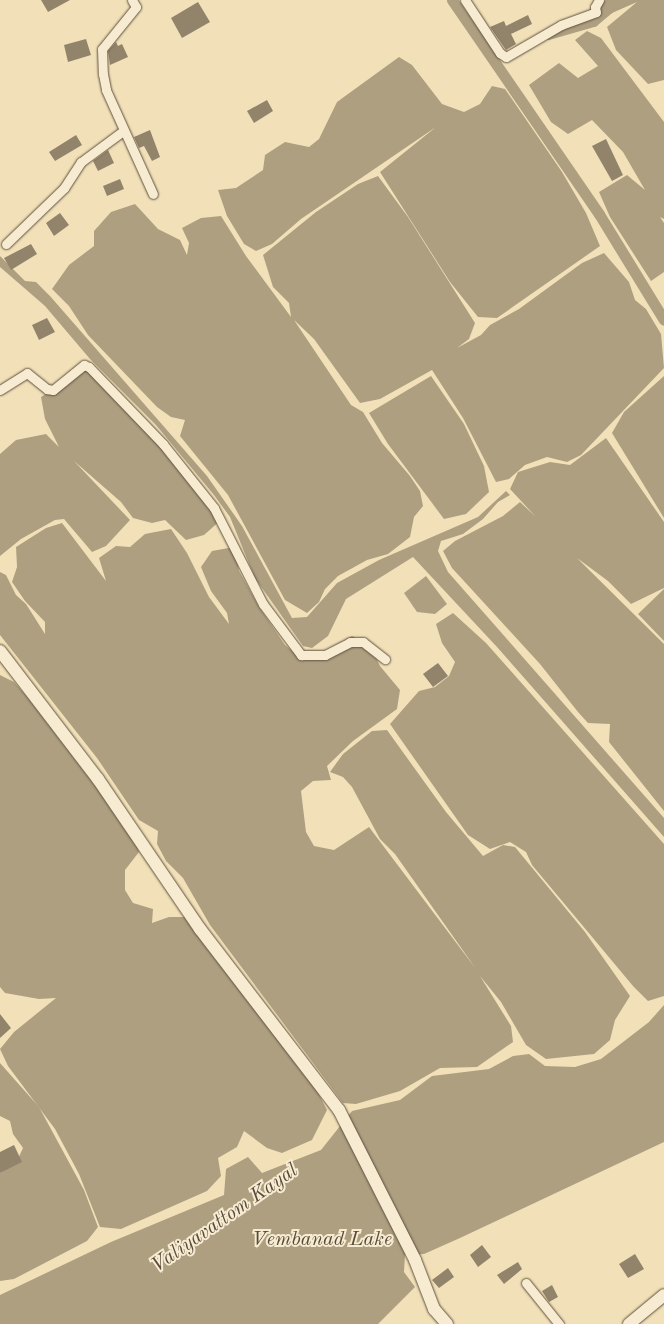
<!DOCTYPE html>
<html>
<head>
<meta charset="utf-8">
<style>
  body { margin:0 }
  #map { position:relative; width:664px; height:1324px; overflow:hidden; background:#f2e1b8; font-family:"Old Standard TT",serif }
  div>[style] { position:absolute }
  [style*='--x'] { left:calc(var(--x)*1px); top:calc(var(--y)*1px); width:calc(var(--w)*1px); rotate:calc(var(--a)*1deg) }
  .water>* { inset:0; background:#ae9f81 }
  .canal>* { height:11px; margin:-5.5px; padding:0 5.5px; transform-origin:5.5px; border-radius:5.5px; background:#ae9f81 }
  .building>* { inset:0; background:#92836b }
  .roads { filter:drop-shadow(0 0 1px #5d4f3f) drop-shadow(0 0 1px #5d4f3f) }
  .street>* { height:9px; margin:-4.5px; padding:0 4.5px; transform-origin:4.5px; border-radius:4.5px; background:#f7ecd1 }
  .secondary>* { height:12px; margin:-6px; padding:0 6px; transform-origin:6px; border-radius:6px; background:#f7ecd1 }
  span { translate:-50% -50%; white-space:nowrap; text-align:center; line-height:1.15; -webkit-text-stroke:4px #f7ecd1; paint-order:stroke }
  .water-label { font-size:20px; color:#594b3c; font-style:italic }
</style>
</head>
<body>
<div id="map">
  <div class="water">
    <i style="clip-path:polygon(606px 0,664px 0,664px 80px,648px 84px,616px 50px,607px 27px,637px 2px,603px 17px,600px 3px)"></i>
    <i style="clip-path:polygon(587px 31px,601px 38px,664px 122px,664px 219px,660px 217px,664px 223px,664px 272px,651px 281px,610px 217px,599px 192px,627px 175px,645px 190px,623px 152px,592px 120px,568px 134px,551px 122px,529px 85px,559px 63px,578px 78px,598px 66px,575px 40px)"></i>
    <i style="clip-path:polygon(399px 57px,412px 65px,442px 104px,464px 112px,480px 104px,492px 86px,505px 89px,562px 172px,586px 213px,600px 246px,497px 318px,478px 317px,450px 282px,380px 172px,436px 127px,301px 219px,272px 244px,256px 251px,244px 244px,227px 216px,218px 190px,236px 188px,263px 170px,265px 155px,285px 142px,309px 147px,319px 139px,337px 102px)"></i>
    <i style="clip-path:polygon(378px 176px,408px 217px,475px 323px,469px 339px,457px 348px,481px 335px,490px 325px,519px 309px,582px 263px,604px 253px,629px 282px,635px 300px,646px 309px,661px 334px,664px 368px,581px 455px,567px 462px,547px 457px,525px 465px,509px 479px,496px 482px,463px 418px,432px 370px,380px 399px,360px 403px,314px 339px,294px 320px,351px 405px,363px 412px,382px 443px,410px 476px,420px 491px,423px 506px,414px 517px,410px 537px,388px 554px,367px 560px,338px 576px,325px 589px,319px 602px,307px 613px,285px 600px,228px 495px,180px 436px,185px 420px,171px 417px,157px 407px,88px 335px,69px 306px,52px 289px,69px 265px,94px 246px,94px 231px,111px 212px,135px 204px,158px 229px,180px 240px,187px 255px,189px 243px,182px 228px,201px 218px,221px 216px,246px 256px,291px 317px,289px 303px,273px 287px,263px 255px,316px 212px,358px 184px)"></i>
    <i style="clip-path:polygon(0 256px,25px 281px,36px 282px,50px 296px,207px 476px,242px 526px,292px 618px,307px 617px,337px 583px,379px 560px,478px 517px,506px 491px,510px 495px,498px 502px,483px 519px,463px 534px,441px 541px,438px 551px,448px 572px,664px 818px,664px 837px,497px 647px,413px 557px,346px 599px,328px 636px,312px 648px,303px 646px,255px 578px,230px 517px,214px 495px,156px 425px,90px 359px,45px 306px,0 267px)"></i>
    <i style="clip-path:polygon(87px 367px,102px 379px,222px 519px,204px 535px,186px 540px,165px 520px,152px 523px,133px 518px,121px 502px,74px 461px,130px 520px,106px 546px,92px 552px,64px 519px,55px 520px,21px 539px,0 556px,0 454px,16px 440px,46px 434px,59px 447px,45px 419px,41px 397px)"></i>
    <i style="clip-path:polygon(431px 376px,464px 424px,484px 466px,489px 492px,466px 514px,444px 519px,388px 444px,369px 413px)"></i>
    <i style="clip-path:polygon(664px 376px,664px 518px,612px 433px,624px 412px)"></i>
    <i style="clip-path:polygon(606px 438px,664px 522px,664px 588px,631px 604px,608px 581px,577px 558px,664px 644px,664px 811px,609px 742px,610px 724px,588px 723px,578px 712px,540px 664px,452px 568px,443px 551px,455px 541px,503px 516px,520px 502px,535px 516px,510px 489px,518px 472px,550px 462px,570px 465px)"></i>
    <i style="clip-path:polygon(62px 523px,106px 581px,99px 558px,116px 546px,130px 547px,145px 534px,171px 529px,187px 553px,209px 597px,229px 624px,227px 613px,211px 591px,201px 567px,212px 551px,234px 547px,239px 571px,259px 607px,285px 645px,296px 654px,315px 657px,352px 636px,370px 645px,380px 666px,400px 690px,397px 709px,353px 741px,327px 766px,331px 780px,313px 781px,301px 791px,306px 832px,314px 846px,334px 850px,369px 827px,476px 969px,395px 854px,380px 839px,352px 787px,343px 777px,330px 772px,343px 754px,372px 731px,387px 730px,446px 812px,483px 856px,503px 845px,515px 847px,585px 932px,630px 996px,615px 1020px,610px 1040px,594px 1054px,546px 1059px,526px 1045px,501px 1002px,480px 976px,511px 1026px,513px 1042px,477px 1067px,440px 1068px,400px 1091px,356px 1104px,343px 1103px,210px 925px,183px 878px,166px 861px,157px 844px,158px 831px,139px 820px,97px 758px,0 635px,0 572px,6px 575px,16px 595px,26px 604px,45px 634px,45px 622px,25px 601px,12px 582px,17px 567px,16px 547px,46px 528px)"></i>
    <i style="clip-path:polygon(426px 576px,447px 604px,435px 614px,417px 612px,404px 593px)"></i>
    <i style="clip-path:polygon(664px 589px,664px 641px,638px 614px)"></i>
    <i style="clip-path:polygon(453px 613px,486px 643px,664px 844px,664px 996px,648px 1001px,633px 986px,532px 865px,526px 852px,510px 842px,490px 849px,468px 835px,390px 724px,419px 691px,435px 687px,449px 676px,455px 662px,442px 643px,436px 624px)"></i>
    <i style="clip-path:polygon(0 675px,14px 682px,29px 699px,134px 837px,139px 852px,125px 870px,125px 890px,133px 903px,153px 909px,152px 923px,169px 917px,188px 917px,314px 1085px,327px 1110px,312px 1140px,282px 1153px,267px 1148px,244px 1131px,237px 1147px,218px 1158px,221px 1176px,207px 1191px,121px 1229px,100px 1227px,79px 1174px,55px 1129px,8px 1066px,0 1049px,14px 1032px,56px 998px,39px 999px,5px 993px,0 987px)"></i>
    <i style="clip-path:polygon(664px 1005px,664px 1142px,460px 1238px,424px 1254px,405px 1255px,404px 1272px,415px 1287px,378px 1324px,0 1324px,0 1295px,111px 1242px,224px 1195px,226px 1169px,248px 1157px,262px 1173px,321px 1150px,352px 1111px,400px 1100px,432px 1076px,489px 1069px,513px 1056px,529px 1054px,545px 1066px,575px 1067px,601px 1059px,649px 1022px)"></i>
    <i style="clip-path:polygon(0 1063px,39px 1107px,84px 1190px,98px 1227px,87px 1241px,14px 1279px,0 1281px,0 1173px,16px 1163px,23px 1148px,13px 1134px,10px 1121px,0 1116px)"></i>
  </div>
  <div class="canal">
    <i style="--x:452;--y:0;--w:260;--a:55.5"></i>
    <i style="--x:599;--y:214;--w:124;--a:58.5"></i>
    <i style="--x:548;--y:34;--w:47;--a:-16.1"></i>
    <i style="--x:593;--y:21;--w:33;--a:-40"></i>
  </div>
  <div class="building">
    <i style="clip-path:polygon(41px 0,70px 0,48px 12px)"></i>
    <i style="clip-path:polygon(198px 2px,210px 22px,182px 38px,171px 18px)"></i>
    <i style="clip-path:polygon(528px 15px,532px 24px,511px 34px,516px 44px,506px 50px,490px 27px,504px 21px,506px 26px)"></i>
    <i style="clip-path:polygon(86px 39px,91px 55px,68px 62px,64px 45px)"></i>
    <i style="clip-path:polygon(116px 42px,118px 46px,122px 44px,128px 57px,110px 65px,108px 51px)"></i>
    <i style="clip-path:polygon(267px 100px,273px 111px,254px 123px,247px 111px)"></i>
    <i style="clip-path:polygon(150px 130px,160px 157px,152px 161px,144px 146px,139px 148px,134px 137px)"></i>
    <i style="clip-path:polygon(76px 135px,82px 145px,55px 161px,49px 152px)"></i>
    <i style="clip-path:polygon(606px 139px,623px 175px,612px 181px,592px 146px)"></i>
    <i style="clip-path:polygon(108px 150px,114px 163px,98px 171px,93px 161px)"></i>
    <i style="clip-path:polygon(120px 179px,124px 189px,107px 196px,103px 186px)"></i>
    <i style="clip-path:polygon(60px 213px,69px 225px,54px 236px,46px 223px)"></i>
    <i style="clip-path:polygon(31px 244px,37px 254px,11px 270px,4px 258px)"></i>
    <i style="clip-path:polygon(47px 318px,55px 332px,39px 340px,32px 325px)"></i>
    <i style="clip-path:polygon(438px 663px,448px 676px,433px 687px,423px 674px)"></i>
    <i style="clip-path:polygon(0 1014px,11px 1028px,0 1038px)"></i>
    <i style="clip-path:polygon(14px 1145px,22px 1162px,0 1173px,0 1152px)"></i>
    <i style="clip-path:polygon(482px 1245px,491px 1257px,478px 1267px,470px 1255px)"></i>
    <i style="clip-path:polygon(635px 1254px,644px 1269px,628px 1278px,619px 1264px)"></i>
    <i style="clip-path:polygon(518px 1262px,522px 1269px,504px 1284px,497px 1275px)"></i>
    <i style="clip-path:polygon(448px 1268px,454px 1277px,439px 1288px,432px 1280px)"></i>
    <i style="clip-path:polygon(552px 1285px,558px 1297px,549px 1302px,542px 1291px)"></i>
  </div>
  <div class="roads">
    <div class="street">
      <i style="--x:132;--y:0;--w:8;--a:60"></i>
      <i style="--x:136;--y:7;--w:54;--a:129"></i>
      <i style="--x:102;--y:49;--w:25;--a:88"></i>
      <i style="--x:103;--y:74;--w:16;--a:79"></i>
      <i style="--x:106;--y:90;--w:114;--a:65.7"></i>
      <i style="--x:465;--y:0;--w:64;--a:56.6"></i>
      <i style="--x:500;--y:53;--w:7;--a:34"></i>
      <i style="--x:506;--y:57;--w:64;--a:-30.2"></i>
      <i style="--x:561;--y:25;--w:37;--a:-20"></i>
      <i style="--x:596;--y:12;--w:5;--a:-101"></i>
      <i style="--x:595;--y:7;--w:8;--a:-60"></i>
      <i style="--x:6;--y:244;--w:81;--a:-44"></i>
      <i style="--x:64;--y:188;--w:31;--a:-57"></i>
      <i style="--x:81;--y:162;--w:52;--a:-36.4"></i>
      <i style="--x:0;--y:390;--w:32;--a:-32"></i>
      <i style="--x:27;--y:373;--w:26;--a:39"></i>
      <i style="--x:47;--y:389;--w:6;--a:9"></i>
      <i style="--x:53;--y:390;--w:40;--a:-39"></i>
      <i style="--x:84;--y:365;--w:5;--a:22"></i>
      <i style="--x:89;--y:367;--w:107;--a:46.1"></i>
      <i style="--x:163;--y:444;--w:82;--a:51.4"></i>
      <i style="--x:214;--y:508;--w:108;--a:63"></i>
      <i style="--x:263;--y:604;--w:64;--a:53.3"></i>
      <i style="--x:301;--y:655;--w:24;--a:0"></i>
      <i style="--x:325;--y:655;--w:28;--a:-27"></i>
      <i style="--x:350;--y:642;--w:13;--a:0"></i>
      <i style="--x:363;--y:642;--w:28;--a:38"></i>
      <i style="--x:526;--y:1283;--w:53;--a:51.2"></i>
    </div>
    <div class="secondary">
      <i style="--x:0;--y:651;--w:161;--a:52.6"></i>
      <i style="--x:98;--y:779;--w:181;--a:55.8"></i>
      <i style="--x:200;--y:929;--w:228;--a:52.5"></i>
      <i style="--x:339;--y:1110;--w:168;--a:63.1"></i>
      <i style="--x:415;--y:1260;--w:53;--a:68.8"></i>
      <i style="--x:434;--y:1309;--w:20;--a:49"></i>
      <i style="--x:629;--y:1324;--w:45;--a:-39.6"></i>
    </div>
  </div>
  <div class="water-label">
    <span style="left:225px;top:1219px;rotate:-35deg">Valiyavattom Kayal</span>
    <span style="left:322px;top:1240px">Vembanad Lake</span>
  </div>
</div>
</body>
</html>
